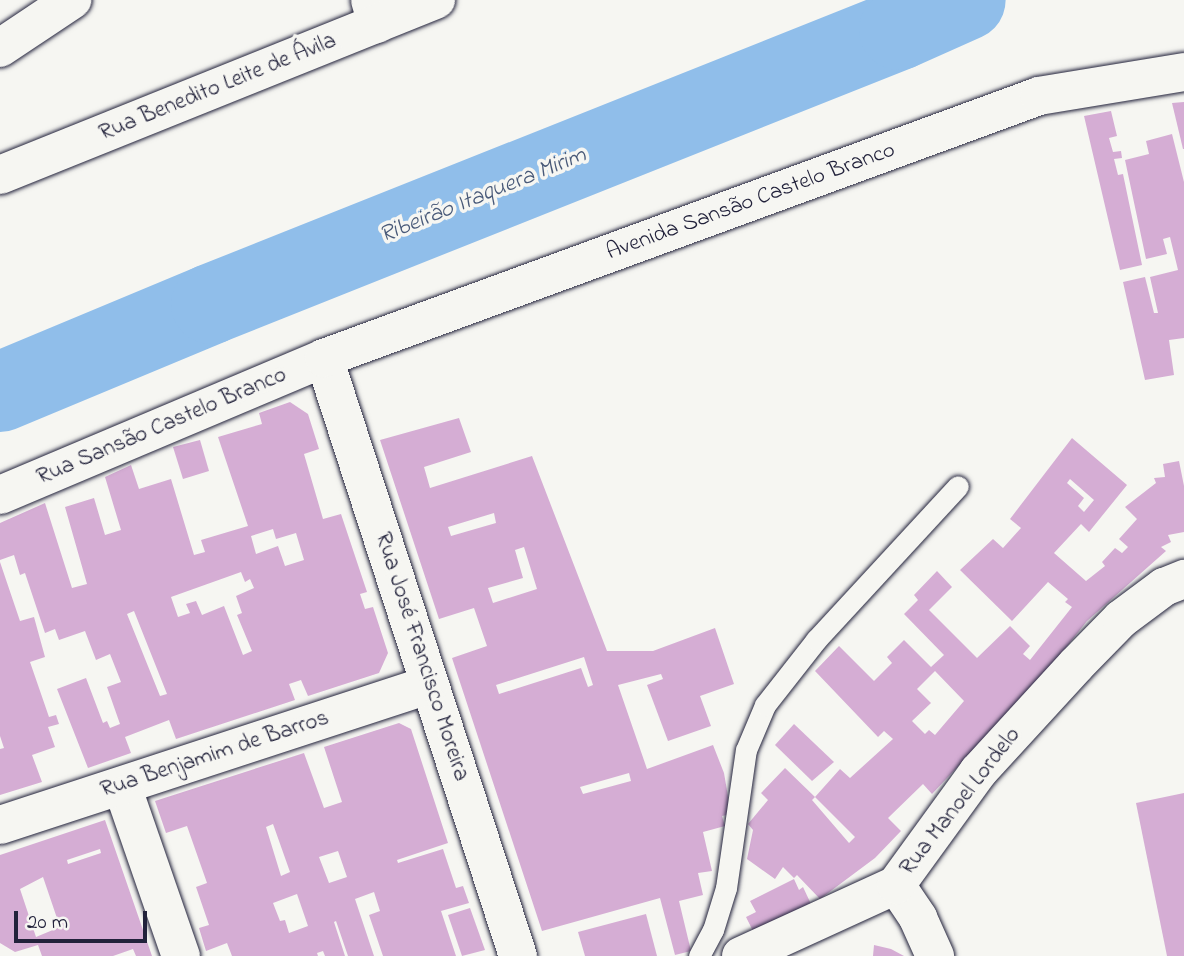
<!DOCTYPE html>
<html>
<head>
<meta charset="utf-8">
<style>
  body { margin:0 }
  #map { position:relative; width:1184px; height:956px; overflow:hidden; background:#f6f6f2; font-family:"Indie Flower",sans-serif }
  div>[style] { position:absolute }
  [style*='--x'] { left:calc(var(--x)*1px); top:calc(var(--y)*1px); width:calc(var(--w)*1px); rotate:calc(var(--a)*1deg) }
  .river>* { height:80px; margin:-40px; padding:0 40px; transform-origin:40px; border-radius:40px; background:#90beea }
  .building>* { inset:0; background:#d5add4 }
  .roads { filter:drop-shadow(0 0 2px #22223b) drop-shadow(0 0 2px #22223b) }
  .service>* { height:21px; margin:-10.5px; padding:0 10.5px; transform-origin:10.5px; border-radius:10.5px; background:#f6f6f2 }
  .minor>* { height:38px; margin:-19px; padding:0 19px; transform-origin:19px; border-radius:19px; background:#f6f6f2 }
  .primary>* { height:38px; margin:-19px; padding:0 19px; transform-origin:19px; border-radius:19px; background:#f6f6f2 }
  span { translate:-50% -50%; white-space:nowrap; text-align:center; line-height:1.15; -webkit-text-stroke:7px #f6f6f2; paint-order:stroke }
  .street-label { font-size:23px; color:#22223b }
  .water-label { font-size:24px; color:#485978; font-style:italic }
  .scale { position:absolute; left:14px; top:911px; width:133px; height:32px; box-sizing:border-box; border:4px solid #22223b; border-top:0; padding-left:9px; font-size:21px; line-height:24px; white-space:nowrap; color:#22223b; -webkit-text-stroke:5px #f6f6f2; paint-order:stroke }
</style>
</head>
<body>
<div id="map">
  <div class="river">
    <i style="--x:0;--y:392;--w:229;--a:-22.6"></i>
    <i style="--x:211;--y:304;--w:741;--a:-21.72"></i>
    <i style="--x:899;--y:30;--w:73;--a:-24.1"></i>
  </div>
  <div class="building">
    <i style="clip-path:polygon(1184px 102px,1184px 149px,1183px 149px,1172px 103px)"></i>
    <i style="clip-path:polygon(1111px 111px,1117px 136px,1109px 138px,1113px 152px,1121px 151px,1122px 158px,1114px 159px,1118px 175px,1123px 174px,1142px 265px,1120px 270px,1084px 116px)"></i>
    <i style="clip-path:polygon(1172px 134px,1184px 182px,1184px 338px,1169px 340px,1174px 375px,1145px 380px,1123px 282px,1145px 277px,1154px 313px,1158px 313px,1150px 277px,1178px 270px,1170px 237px,1163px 239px,1167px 254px,1146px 259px,1125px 160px,1149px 154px,1146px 141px)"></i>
    <i style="clip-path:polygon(evenodd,290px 402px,308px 414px,319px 449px,304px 454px,323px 519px,341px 514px,367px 592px,360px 594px,365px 609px,373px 607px,388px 653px,379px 673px,308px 696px,301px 680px,289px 684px,295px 700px,176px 739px,169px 720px,125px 737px,131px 753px,88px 768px,57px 689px,86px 678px,103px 723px,107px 721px,110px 728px,120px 724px,107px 687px,121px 682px,110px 654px,96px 660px,85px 631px,59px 640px,55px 629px,45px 633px,25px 573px,20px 575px,14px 555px,0 560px,0 523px,45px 503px,72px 588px,87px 584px,65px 507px,94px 498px,105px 535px,121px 530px,105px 477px,131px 465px,139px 489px,171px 479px,194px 555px,205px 552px,201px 540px,248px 526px,218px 437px,262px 424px,259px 413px,290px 402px,273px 529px,276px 539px,296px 533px,304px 560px,285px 566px,278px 546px,256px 554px,251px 536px,273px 529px,290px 402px,241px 572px,245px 582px,250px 579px,254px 588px,236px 596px,242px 613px,237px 615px,252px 651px,243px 655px,224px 606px,202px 615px,196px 601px,186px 604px,190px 613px,178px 617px,171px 597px,241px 572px,290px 402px,134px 611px,167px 694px,160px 696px,127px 614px,134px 611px)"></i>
    <i style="clip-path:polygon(evenodd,459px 418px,471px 452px,424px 467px,430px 488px,532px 456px,607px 651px,653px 651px,715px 628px,734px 684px,700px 696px,711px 726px,668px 741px,647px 685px,663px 679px,661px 674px,618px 685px,647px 769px,713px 745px,724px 773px,731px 814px,722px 816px,725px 826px,703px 832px,712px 871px,698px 873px,703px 895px,679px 901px,691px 951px,675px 955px,660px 898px,542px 931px,452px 658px,487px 646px,474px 608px,439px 619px,380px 440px,459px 418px,494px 513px,496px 523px,451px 536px,448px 527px,494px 513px,459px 418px,524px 547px,537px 589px,493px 603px,488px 588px,523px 578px,515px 550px,524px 547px,459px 418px,584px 657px,593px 685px,588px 687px,581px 668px,499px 694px,496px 685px,584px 657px,459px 418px,629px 773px,631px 781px,583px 794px,580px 787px,629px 773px)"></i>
    <i style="clip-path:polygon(evenodd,1072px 438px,1127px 485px,1089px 532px,1081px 524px,1054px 553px,1086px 581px,1105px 566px,1102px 562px,1115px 548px,1122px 553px,1128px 547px,1119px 539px,1137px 519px,1125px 507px,1156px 483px,1154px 478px,1165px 477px,1163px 464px,1179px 461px,1184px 486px,1184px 532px,1168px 535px,1171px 542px,1161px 547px,1166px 551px,1087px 621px,1045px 674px,932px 794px,923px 784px,888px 818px,901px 831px,875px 858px,820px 899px,797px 875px,794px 878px,783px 867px,775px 879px,747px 859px,753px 830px,748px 824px,768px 800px,761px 793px,785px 768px,815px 797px,840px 769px,850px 778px,893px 739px,884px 731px,878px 737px,815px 671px,839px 646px,874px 681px,892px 663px,887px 657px,904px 640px,931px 667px,944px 655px,904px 614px,918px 600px,914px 595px,937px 571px,952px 587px,929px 610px,977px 658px,1010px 626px,1030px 646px,1023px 654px,1030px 660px,1072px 607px,1065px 602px,1068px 599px,1048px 582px,1012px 621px,960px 570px,993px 539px,1003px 548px,1021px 528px,1010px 519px,1072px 438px,1070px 479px,1094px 500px,1084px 512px,1078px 506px,1084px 498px,1067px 483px,1070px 479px,1072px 438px,935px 671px,964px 701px,935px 735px,929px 730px,925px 734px,912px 721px,931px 703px,917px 689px,935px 671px,1072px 438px,815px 797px,855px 837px,849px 843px,812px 800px,815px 797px)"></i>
    <i style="clip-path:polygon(200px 440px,209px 471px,183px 479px,173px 447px)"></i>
    <i style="clip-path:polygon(0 562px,20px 621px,34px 617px,45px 657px,30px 662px,49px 717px,56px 715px,59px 724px,48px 727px,55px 747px,32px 755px,42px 782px,0 795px,0 749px,4px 748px,0 736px)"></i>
    <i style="clip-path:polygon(evenodd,399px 723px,411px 729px,448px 843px,397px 860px,398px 863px,443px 849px,456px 888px,463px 886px,469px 903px,441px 911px,456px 956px,383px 956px,369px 915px,380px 911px,374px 892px,355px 899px,374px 956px,348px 956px,336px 921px,334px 922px,345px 956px,325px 956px,323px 951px,317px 953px,318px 956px,232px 956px,227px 943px,206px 951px,199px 928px,209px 925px,196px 887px,207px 883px,187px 826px,166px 833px,155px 801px,304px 753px,324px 808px,342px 802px,324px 747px,399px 723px,273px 824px,290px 872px,281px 876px,266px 827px,273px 824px,399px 723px,338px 851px,347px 877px,329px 883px,319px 857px,338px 851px,399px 723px,297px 894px,308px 926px,289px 933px,285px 920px,280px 921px,273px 903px,297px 894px)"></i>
    <i style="clip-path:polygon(794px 724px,834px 762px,812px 781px,775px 745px)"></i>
    <i style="clip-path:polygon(1184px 793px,1184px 956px,1167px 956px,1136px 803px)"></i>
    <i style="clip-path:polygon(evenodd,105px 820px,152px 956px,136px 956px,133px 949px,113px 956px,42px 956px,38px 945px,15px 952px,0 943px,0 855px,105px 820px,100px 849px,101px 853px,68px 864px,67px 860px,100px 849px,105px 820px,43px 877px,60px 927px,36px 937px,20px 889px,43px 877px)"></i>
    <i style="clip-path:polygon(794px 879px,799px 890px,803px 887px,811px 904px,753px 931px,746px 917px,756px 912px,750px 901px)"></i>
    <i style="clip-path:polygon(470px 908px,485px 950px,462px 956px,448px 915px)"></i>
    <i style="clip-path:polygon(646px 914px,657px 956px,585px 956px,578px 932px)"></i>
    <i style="clip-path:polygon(874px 945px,891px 949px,904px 956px,873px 956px)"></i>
  </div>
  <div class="roads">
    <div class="service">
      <i style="--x:699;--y:956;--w:30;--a:-62"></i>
      <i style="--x:713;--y:930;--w:44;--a:-72.8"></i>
      <i style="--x:726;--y:888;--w:139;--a:-81.8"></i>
      <i style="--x:746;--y:750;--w:49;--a:-67.1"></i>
      <i style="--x:765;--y:705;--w:83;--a:-51.9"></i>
      <i style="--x:816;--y:640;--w:209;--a:-47.3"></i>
    </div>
    <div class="minor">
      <i style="--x:370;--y:0;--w:25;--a:74"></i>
      <i style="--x:0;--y:48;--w:87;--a:-33.7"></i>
      <i style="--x:324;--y:358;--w:629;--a:72.03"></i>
      <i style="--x:0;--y:495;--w:352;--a:-22.9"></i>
      <i style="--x:324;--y:358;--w:761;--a:-20.12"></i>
      <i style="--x:1039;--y:96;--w:147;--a:-9.4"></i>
      <i style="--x:122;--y:786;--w:180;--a:70.9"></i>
      <i style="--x:0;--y:825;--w:451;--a:-18.1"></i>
      <i style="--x:896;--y:885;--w:40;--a:56"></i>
      <i style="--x:918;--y:918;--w:42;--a:65.9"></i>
      <i style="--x:741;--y:956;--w:170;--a:-24.6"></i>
      <i style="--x:896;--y:885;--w:140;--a:-54"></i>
      <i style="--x:978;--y:772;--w:145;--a:-47.5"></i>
      <i style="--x:1076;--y:665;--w:64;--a:-45.6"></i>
      <i style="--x:1121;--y:619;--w:54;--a:-36.7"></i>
      <i style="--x:1164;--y:587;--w:22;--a:-22"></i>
    </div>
    <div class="primary">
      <i style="--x:0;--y:175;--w:470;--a:-21.9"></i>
    </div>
  </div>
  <div class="street-label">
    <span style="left:218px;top:88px;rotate:-22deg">Rua Benedito Leite de Ávila</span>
    <span style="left:751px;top:202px;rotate:-20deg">Avenida Sansão Castelo Branco</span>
    <span style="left:162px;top:427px;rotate:-23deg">Rua Sansão Castelo Branco</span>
    <span style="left:421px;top:657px;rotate:72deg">Rua José Francisco Moreira</span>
    <span style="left:215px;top:755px;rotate:-18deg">Rua Benjamim de Barros</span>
    <span style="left:961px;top:802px;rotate:-52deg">Rua Manoel Lordelo</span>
  </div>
  <div class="water-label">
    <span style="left:483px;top:196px;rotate:-22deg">Ribeirão Itaquera Mirim</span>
  </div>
  <div class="scale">20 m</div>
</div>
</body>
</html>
